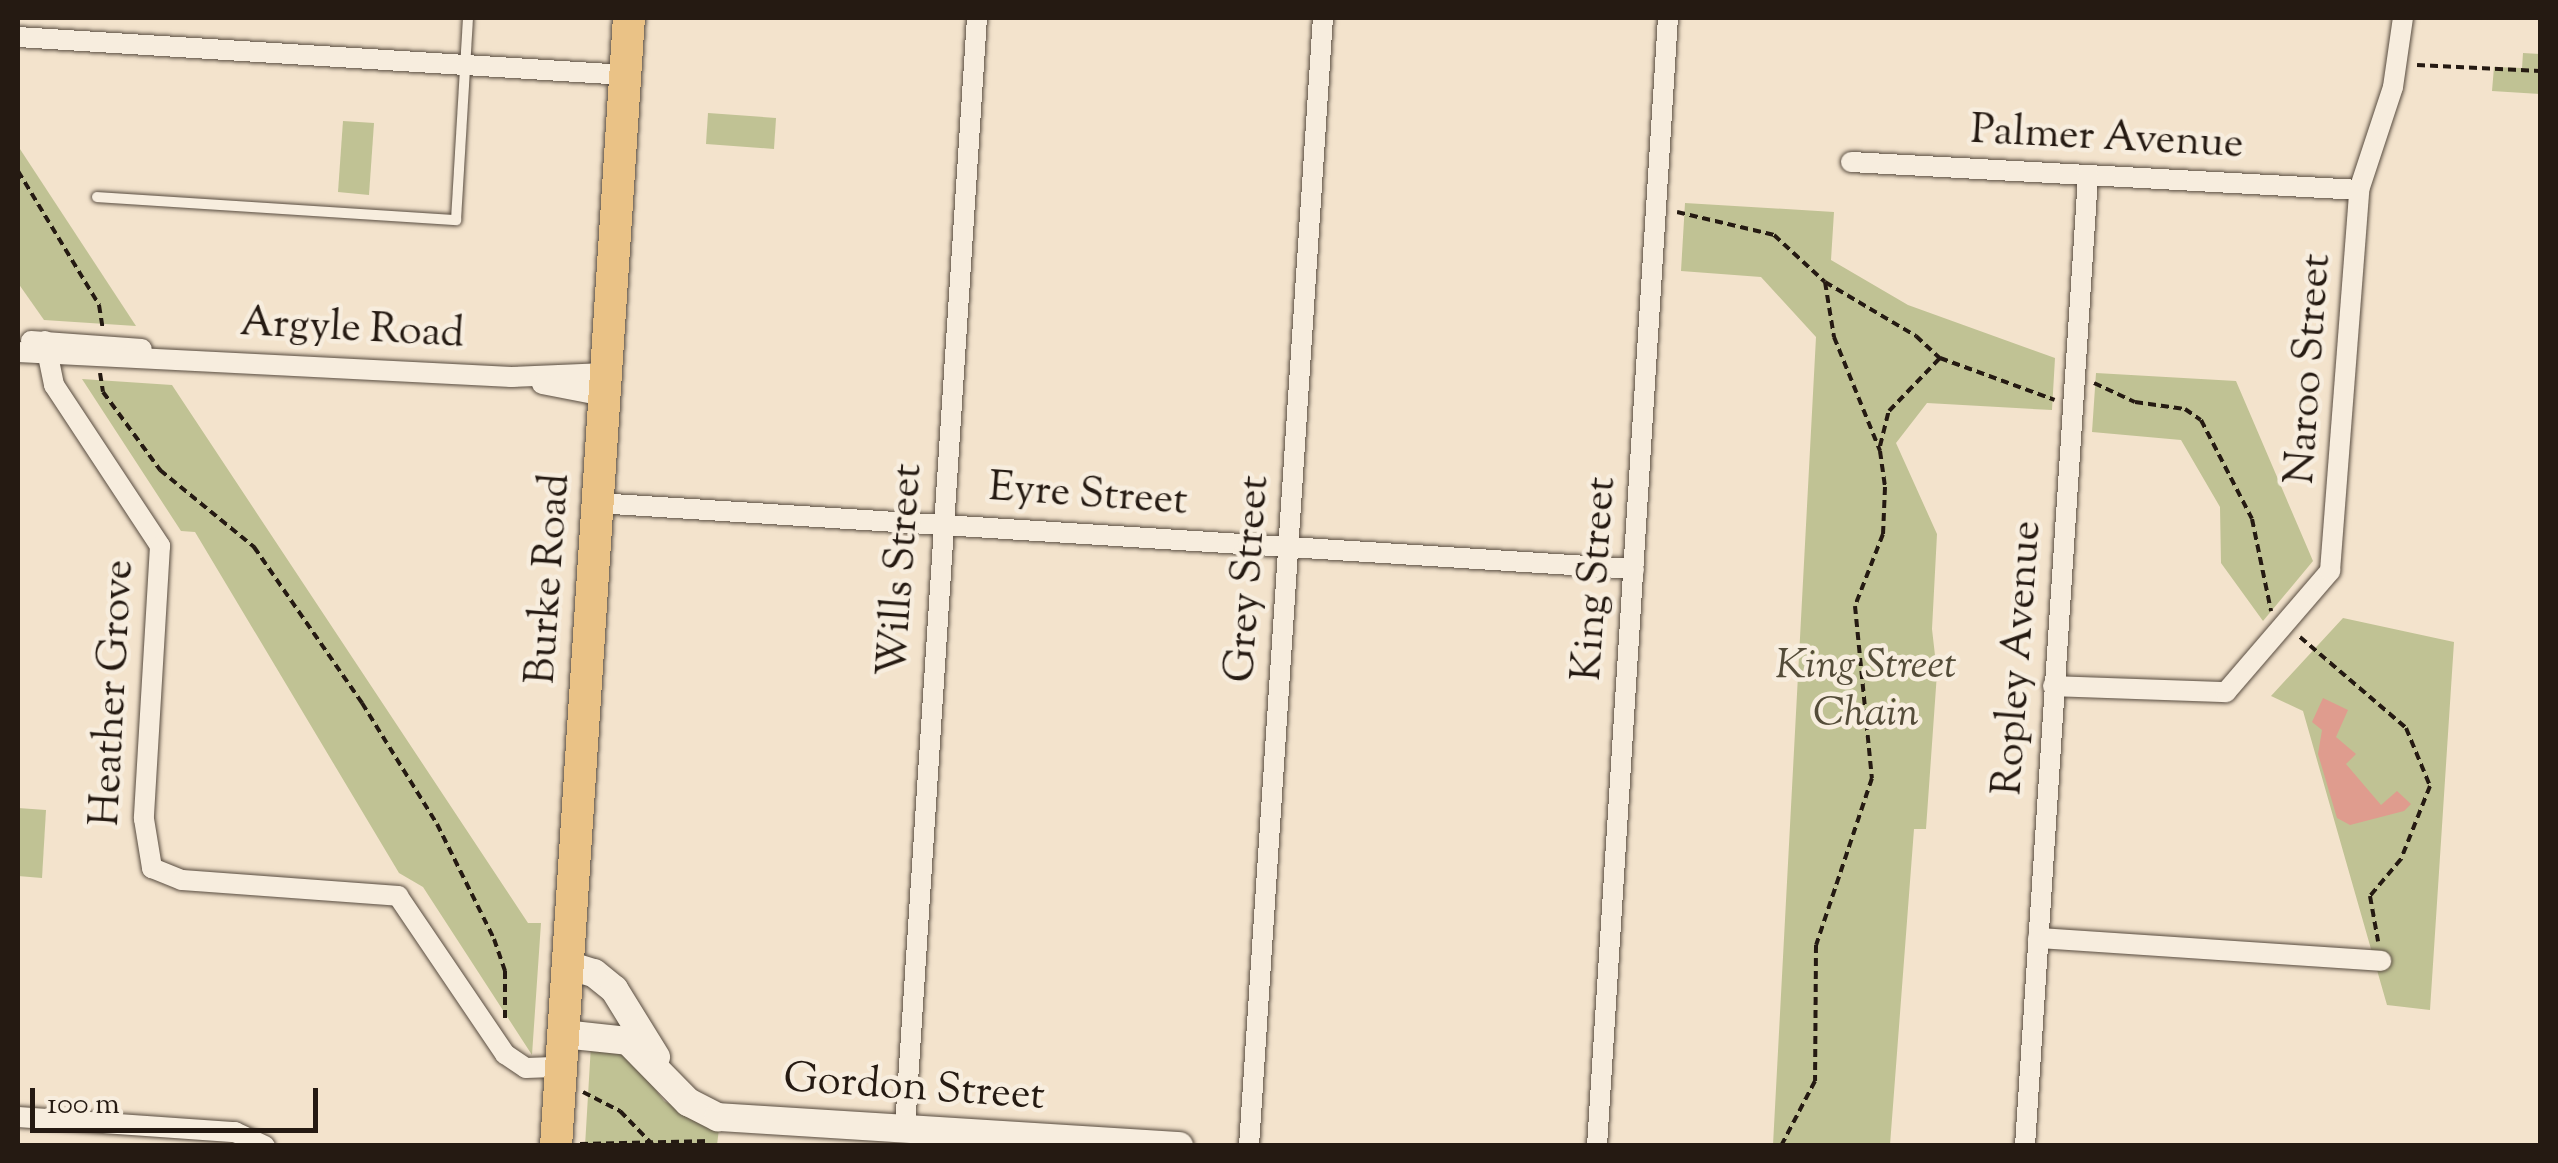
<!DOCTYPE html>
<html>
<head>
<meta charset="utf-8">
<style>
  body { margin:0 }
  #map { position:relative; width:2558px; height:1163px; overflow:hidden; background:#f3e3cc; font-family:"Sorts Mill Goudy",serif }
  div>[style] { position:absolute }
  [style*='--x'] { left:calc(var(--x)*1px); top:calc(var(--y)*1px); width:calc(var(--w)*1px); rotate:calc(var(--a)*1deg) }
  .green>* { inset:0; background:#c0c294 }
  .building>* { inset:0; background:#df9c8e }
  .path>* { height:4px; margin-top:-2px; transform-origin:0; background:repeating-linear-gradient(90deg,#251a12 0 8px,transparent 0 13px) }
  .roads { filter:drop-shadow(0 0 2px #584c40) drop-shadow(0 0 2px #584c40) }
  .service>* { height:10px; margin:-5px; padding:0 5px; transform-origin:5px; border-radius:5px; background:#f7edde }
  .minor>* { height:20px; margin:-10px; padding:0 10px; transform-origin:10px; border-radius:10px; background:#f7edde }
  .tertiary>* { height:28px; margin:-14px; padding:0 14px; transform-origin:14px; border-radius:14px; background:#f7edde }
  .primary>* { height:32px; margin:-16px; padding:0 16px; transform-origin:16px; border-radius:16px; background:#eac286 }
  span { translate:-50% -50%; white-space:nowrap; text-align:center; line-height:1.15; -webkit-text-stroke:9px #f7edde; paint-order:stroke }
  .street-label { font-size:42px; color:#251a12 }
  .park-label { font-size:42px; color:#544c39; font-style:italic }
  .frame { position:absolute; inset:0; border:20px solid #251a12; pointer-events:none }
  .scale { position:absolute; left:30px; top:1088px; width:288px; height:45px; box-sizing:border-box; border:5px solid #251a12; border-top:0; padding-left:12px; font-size:30px; line-height:35px; white-space:nowrap; color:#251a12; -webkit-text-stroke:8px #f7edde; paint-order:stroke }
</style>
</head>
<body>
<div id="map">
  <div class="green">
    <i style="clip-path:polygon(2523px 53px,2540px 54px,2540px 94px,2492px 91px,2494px 67px,2522px 68px)"></i>
    <i style="clip-path:polygon(708px 113px,776px 118px,774px 149px,706px 144px)"></i>
    <i style="clip-path:polygon(343px 121px,374px 123px,369px 195px,338px 192px)"></i>
    <i style="clip-path:polygon(18px 146px,136px 326px,44px 320px,18px 283px)"></i>
    <i style="clip-path:polygon(1685px 203px,1834px 212px,1831px 260px,1908px 305px,2055px 358px,2052px 410px,1927px 403px,1896px 443px,1937px 534px,1932px 629px,1937px 673px,1926px 829px,1914px 829px,1890px 1145px,1773px 1145px,1816px 337px,1761px 277px,1681px 271px)"></i>
    <i style="clip-path:polygon(2096px 373px,2236px 381px,2313px 561px,2263px 621px,2221px 563px,2220px 507px,2181px 440px,2092px 432px)"></i>
    <i style="clip-path:polygon(82px 379px,172px 385px,528px 923px,541px 923px,532px 1055px,423px 887px,399px 873px,195px 532px,181px 531px)"></i>
    <i style="clip-path:polygon(2343px 618px,2454px 642px,2430px 1010px,2387px 1005px,2303px 711px,2271px 696px)"></i>
    <i style="clip-path:polygon(18px 808px,46px 810px,42px 878px,18px 876px)"></i>
    <i style="clip-path:polygon(591px 1045px,625px 1049px,664px 1101px,719px 1129px,717px 1145px,585px 1146px)"></i>
  </div>
  <div class="building">
    <i style="clip-path:polygon(2323px 698px,2348px 710px,2336px 737px,2356px 754px,2346px 764px,2381px 805px,2397px 791px,2411px 804px,2404px 811px,2350px 825px,2337px 818px,2318px 754px,2322px 730px,2312px 722px)"></i>
  </div>
  <div class="path">
    <i style="--x:2417;--y:65;--w:123;--a:2.8"></i>
    <i style="--x:18;--y:171;--w:157;--a:58.8"></i>
    <i style="--x:99;--y:305;--w:24;--a:81"></i>
    <i style="--x:1677;--y:212;--w:100;--a:13.3"></i>
    <i style="--x:1774;--y:235;--w:69;--a:42.7"></i>
    <i style="--x:1825;--y:282;--w:56;--a:80.7"></i>
    <i style="--x:1834;--y:337;--w:123;--a:68"></i>
    <i style="--x:1880;--y:451;--w:36;--a:82"></i>
    <i style="--x:1885;--y:487;--w:47;--a:92.4"></i>
    <i style="--x:1883;--y:534;--w:77;--a:111.3"></i>
    <i style="--x:1855;--y:606;--w:173;--a:84.4"></i>
    <i style="--x:1872;--y:778;--w:176;--a:108.5"></i>
    <i style="--x:1816;--y:945;--w:136;--a:90.4"></i>
    <i style="--x:1815;--y:1081;--w:73;--a:117.6"></i>
    <i style="--x:1825;--y:282;--w:106;--a:30.7"></i>
    <i style="--x:1916;--y:336;--w:33;--a:43"></i>
    <i style="--x:100;--y:373;--w:19;--a:81"></i>
    <i style="--x:103;--y:392;--w:97;--a:53.8"></i>
    <i style="--x:160;--y:470;--w:122;--a:39.3"></i>
    <i style="--x:254;--y:547;--w:190;--a:55.3"></i>
    <i style="--x:362;--y:703;--w:142;--a:58.2"></i>
    <i style="--x:437;--y:824;--w:128;--a:63.6"></i>
    <i style="--x:494;--y:939;--w:34;--a:71"></i>
    <i style="--x:505;--y:971;--w:48;--a:90"></i>
    <i style="--x:2094;--y:383;--w:45;--a:24.9"></i>
    <i style="--x:2135;--y:402;--w:50;--a:8"></i>
    <i style="--x:2185;--y:409;--w:19;--a:35"></i>
    <i style="--x:2201;--y:420;--w:111;--a:62.7"></i>
    <i style="--x:2252;--y:519;--w:94;--a:78.3"></i>
    <i style="--x:1880;--y:446;--w:36;--a:-76"></i>
    <i style="--x:1889;--y:411;--w:74;--a:-46.1"></i>
    <i style="--x:1940;--y:358;--w:122;--a:20.1"></i>
    <i style="--x:2300;--y:637;--w:140;--a:40.6"></i>
    <i style="--x:2406;--y:728;--w:63;--a:67.5"></i>
    <i style="--x:2430;--y:786;--w:79;--a:111.7"></i>
    <i style="--x:2401;--y:859;--w:48;--a:130"></i>
    <i style="--x:2370;--y:896;--w:46;--a:79.9"></i>
    <i style="--x:583;--y:1092;--w:42;--a:27.2"></i>
    <i style="--x:620;--y:1111;--w:49;--a:45.8"></i>
    <i style="--x:580;--y:1144;--w:130;--a:-1.3"></i>
  </div>
  <div class="roads">
    <div class="service">
      <i style="--x:97;--y:197;--w:360;--a:3.7"></i>
      <i style="--x:456;--y:220;--w:202;--a:-86.6"></i>
    </div>
    <div class="minor">
      <i style="--x:18;--y:37;--w:608;--a:3.58"></i>
      <i style="--x:1851;--y:162;--w:509;--a:3.15"></i>
      <i style="--x:31;--y:341;--w:111;--a:4.1"></i>
      <i style="--x:45;--y:341;--w:45;--a:78.4"></i>
      <i style="--x:54;--y:385;--w:193;--a:56.6"></i>
      <i style="--x:160;--y:546;--w:273;--a:93.4"></i>
      <i style="--x:144;--y:819;--w:50;--a:80.7"></i>
      <i style="--x:152;--y:868;--w:32;--a:22"></i>
      <i style="--x:182;--y:880;--w:217;--a:4.2"></i>
      <i style="--x:398;--y:896;--w:191;--a:55.9"></i>
      <i style="--x:505;--y:1054;--w:25;--a:34"></i>
      <i style="--x:526;--y:1068;--w:35;--a:-2"></i>
      <i style="--x:18;--y:352;--w:494;--a:2.9"></i>
      <i style="--x:511;--y:377;--w:95;--a:-2.4"></i>
      <i style="--x:542;--y:384;--w:63;--a:11"></i>
      <i style="--x:597;--y:503;--w:1039;--a:3.64"></i>
      <i style="--x:2053;--y:686;--w:173;--a:2"></i>
      <i style="--x:2226;--y:692;--w:160;--a:-49.3"></i>
      <i style="--x:2330;--y:571;--w:382;--a:-85.6"></i>
      <i style="--x:2359;--y:190;--w:108;--a:-71.7"></i>
      <i style="--x:2393;--y:87;--w:70;--a:-81.8"></i>
      <i style="--x:2038;--y:938;--w:344;--a:3.8"></i>
      <i style="--x:18;--y:1117;--w:218;--a:4"></i>
      <i style="--x:235;--y:1132;--w:33;--a:25"></i>
      <i style="--x:905;--y:1128;--w:1112;--a:-86.29"></i>
      <i style="--x:1249;--y:1146;--w:1130;--a:-86.25"></i>
      <i style="--x:1597;--y:1146;--w:1130;--a:-86.4"></i>
      <i style="--x:2025;--y:1146;--w:972;--a:-86.28"></i>
    </div>
    <div class="tertiary">
      <i style="--x:567;--y:965;--w:28;--a:17"></i>
      <i style="--x:594;--y:973;--w:26;--a:39"></i>
      <i style="--x:614;--y:989;--w:80;--a:58.3"></i>
      <i style="--x:563;--y:1034;--w:65;--a:6.1"></i>
      <i style="--x:628;--y:1041;--w:86;--a:45.5"></i>
      <i style="--x:688;--y:1102;--w:34;--a:27"></i>
      <i style="--x:718;--y:1117;--w:462;--a:3.6"></i>
    </div>
    <div class="primary">
      <i style="--x:556;--y:1146;--w:1130;--a:-86.3"></i>
    </div>
  </div>
  <div class="street-label">
    <span style="left:2107px;top:139px;rotate:3deg">Palmer Avenue</span>
    <span style="left:352px;top:330px;rotate:3deg">Argyle Road</span>
    <span style="left:2310px;top:369px;rotate:-86deg">Naroo Street</span>
    <span style="left:1088px;top:496px;rotate:4deg">Eyre Street</span>
    <span style="left:902px;top:570px;rotate:-86deg">Wills Street</span>
    <span style="left:550px;top:579px;rotate:-86deg">Burke Road</span>
    <span style="left:1249px;top:579px;rotate:-86deg">Grey Street</span>
    <span style="left:1596px;top:579px;rotate:-86deg">King Street</span>
    <span style="left:2019px;top:658px;rotate:-86deg">Ropley Avenue</span>
    <span style="left:114px;top:693px;rotate:-87deg">Heather Grove</span>
    <span style="left:914px;top:1089px;rotate:4deg">Gordon Street</span>
  </div>
  <div class="park-label">
    <span style="left:1866px;top:691px">King Street<br>Chain</span>
  </div>
  <div class="frame"></div>
  <div class="scale">100 m</div>
</div>
</body>
</html>
